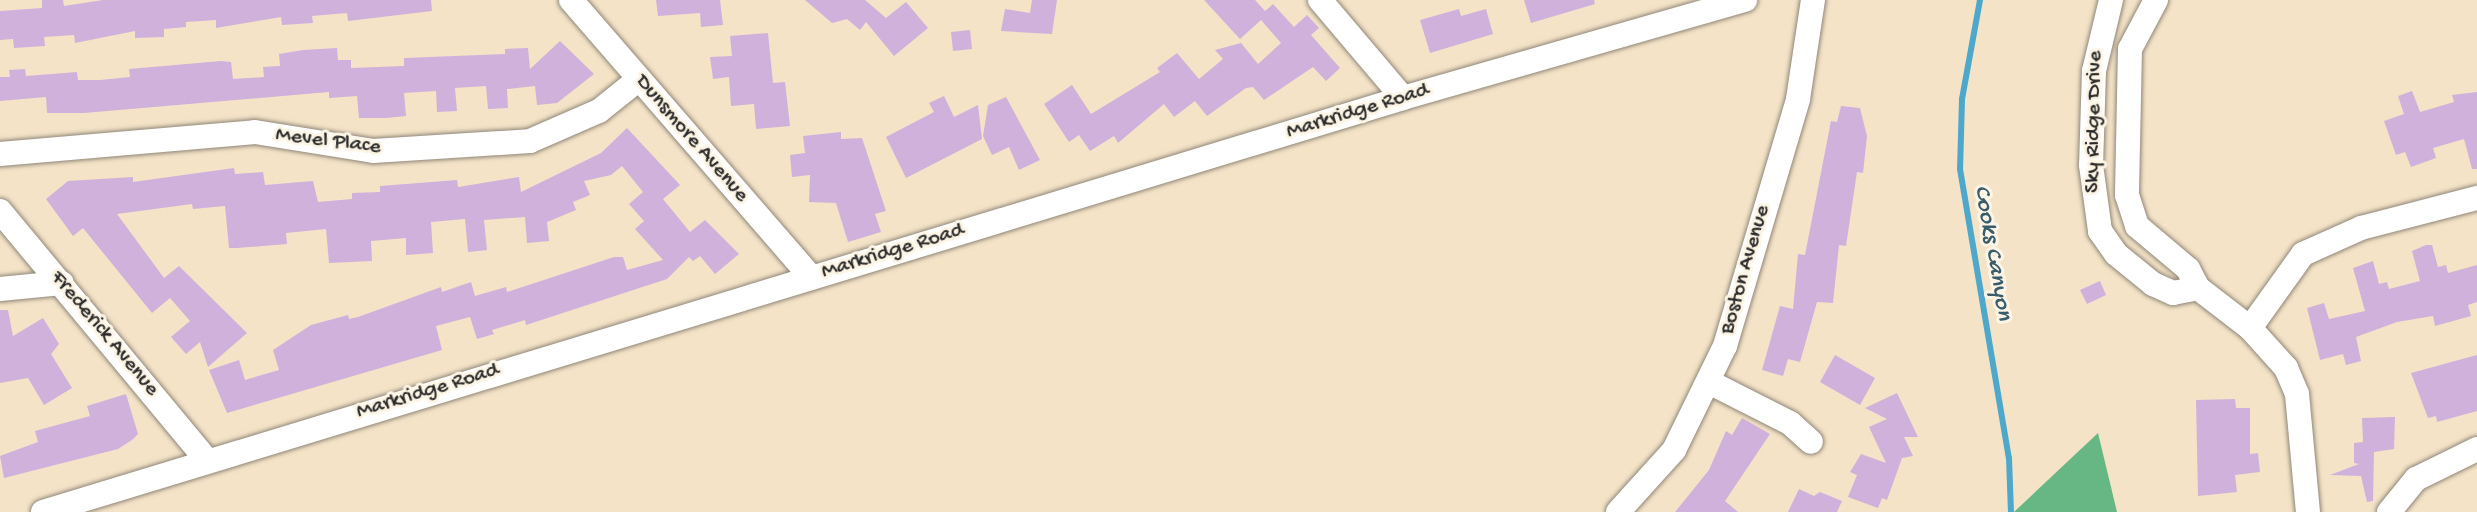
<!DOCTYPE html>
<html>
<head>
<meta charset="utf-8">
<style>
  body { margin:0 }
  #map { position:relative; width:2477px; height:512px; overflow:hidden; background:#f4e3c7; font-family:"Gochi Hand",sans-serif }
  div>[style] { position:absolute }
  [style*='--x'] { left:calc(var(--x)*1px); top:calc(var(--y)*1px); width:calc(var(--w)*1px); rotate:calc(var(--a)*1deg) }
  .forest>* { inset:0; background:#66b783 }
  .stream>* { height:6px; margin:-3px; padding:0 3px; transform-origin:3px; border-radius:3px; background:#4da8cb }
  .building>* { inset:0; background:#d0b1dc }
  .roads { filter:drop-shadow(0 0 2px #908779) drop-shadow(0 0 2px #908779) }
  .minor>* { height:24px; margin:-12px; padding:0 12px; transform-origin:12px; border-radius:12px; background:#fff }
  span { translate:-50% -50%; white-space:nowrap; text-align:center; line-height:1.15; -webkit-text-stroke:6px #fcf5e5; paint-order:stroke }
  .street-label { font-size:22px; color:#2b2b2b }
  .water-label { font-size:24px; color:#395d6b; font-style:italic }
</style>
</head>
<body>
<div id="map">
  <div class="forest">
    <i style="clip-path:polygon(2098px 433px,2117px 512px,2014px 512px)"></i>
  </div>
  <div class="stream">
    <i style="--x:1980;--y:0;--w:101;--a:100.3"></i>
    <i style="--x:1962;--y:99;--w:70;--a:91.6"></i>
    <i style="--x:1960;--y:169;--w:293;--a:80.4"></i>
    <i style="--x:2009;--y:458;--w:54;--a:87.9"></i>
  </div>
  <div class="building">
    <i style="clip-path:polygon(42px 0,63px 0,64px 6px,103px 0,431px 0,432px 11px,348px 21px,347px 13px,312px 16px,313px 23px,282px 25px,281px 17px,216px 28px,216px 20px,186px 22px,186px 27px,164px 29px,164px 37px,135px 38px,135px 31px,75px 43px,74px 35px,44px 37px,45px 46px,14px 48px,13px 39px,0 40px,0 11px,42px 8px)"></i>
    <i style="clip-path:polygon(656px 0,720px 0,723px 25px,701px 27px,700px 13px,658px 16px)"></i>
    <i style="clip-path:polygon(805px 0,865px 0,886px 18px,906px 2px,928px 28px,894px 56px,866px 22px,860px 30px,847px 19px,832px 23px)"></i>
    <i style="clip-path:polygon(1032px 0,1057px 0,1052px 34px,1001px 31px,1005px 9px,1030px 13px)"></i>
    <i style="clip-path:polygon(1204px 0,1255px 0,1265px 11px,1273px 4px,1294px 27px,1307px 15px,1319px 28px,1311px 35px,1340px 68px,1326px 81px,1313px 67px,1264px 100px,1253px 87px,1246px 88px,1207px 116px,1195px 101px,1174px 117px,1164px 104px,1118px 143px,1114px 136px,1090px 151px,1079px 135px,1069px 142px,1044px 104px,1072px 85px,1091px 114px,1160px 72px,1157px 68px,1177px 53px,1199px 79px,1223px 59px,1215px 50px,1241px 43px,1258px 64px,1281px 43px,1261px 20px,1240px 39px)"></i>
    <i style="clip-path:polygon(1524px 0,1594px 0,1595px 4px,1531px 23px)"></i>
    <i style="clip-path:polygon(1459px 9px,1461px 16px,1486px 9px,1493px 34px,1430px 53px,1420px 20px)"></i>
    <i style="clip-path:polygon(970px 30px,972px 49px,953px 51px,951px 32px)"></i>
    <i style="clip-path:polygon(768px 33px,773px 83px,785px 82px,790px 126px,756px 129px,754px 104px,731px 106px,729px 77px,713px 79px,710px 57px,732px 56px,730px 36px)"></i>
    <i style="clip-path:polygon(560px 41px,594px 74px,557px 103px,537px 105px,535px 86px,507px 89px,508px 108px,488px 109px,486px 86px,455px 88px,457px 111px,437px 112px,436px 91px,404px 93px,406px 116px,386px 118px,359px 118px,357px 96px,329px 98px,329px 92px,84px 113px,47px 113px,46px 97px,0 101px,0 77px,10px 77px,9px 70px,25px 69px,26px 76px,77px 72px,78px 80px,100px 80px,130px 77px,129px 69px,221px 61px,231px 62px,233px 79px,264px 77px,263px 67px,280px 66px,279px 54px,303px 50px,337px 48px,338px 60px,351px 60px,351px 68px,404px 66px,404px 58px,505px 54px,505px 49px,528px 48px,530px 69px)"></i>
    <i style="clip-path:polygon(2412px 91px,2420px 112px,2454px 102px,2452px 95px,2477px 92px,2477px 169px,2472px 169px,2464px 139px,2433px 148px,2436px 158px,2411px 167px,2405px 152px,2396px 155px,2384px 121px,2404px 114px,2398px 96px)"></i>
    <i style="clip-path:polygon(944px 96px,954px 117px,978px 105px,982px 139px,906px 178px,886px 137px,934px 112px,929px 103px)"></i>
    <i style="clip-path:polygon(1006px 97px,1040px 160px,1019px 170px,1009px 147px,992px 155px,983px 136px,988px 105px)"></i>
    <i style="clip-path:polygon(1841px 106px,1860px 108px,1867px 136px,1863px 173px,1857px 172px,1846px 246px,1839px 245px,1833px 303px,1817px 302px,1800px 362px,1788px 359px,1783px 376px,1762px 370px,1780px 306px,1793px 309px,1798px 254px,1805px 255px,1831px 121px,1837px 122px)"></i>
    <i style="clip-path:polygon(627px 128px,680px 185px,663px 199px,690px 232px,705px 220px,739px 254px,715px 274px,700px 256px,693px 261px,689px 257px,667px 279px,526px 325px,525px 320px,492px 330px,494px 334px,477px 339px,470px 317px,436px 326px,442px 350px,227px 413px,209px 370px,239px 360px,245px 380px,279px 370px,273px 350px,311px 325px,348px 315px,349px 319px,358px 317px,441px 287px,442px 292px,471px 282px,475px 296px,506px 287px,507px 292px,614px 257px,623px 257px,627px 270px,663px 260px,635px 229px,644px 221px,629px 204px,643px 192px,622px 166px,611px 175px,584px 181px,590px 195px,573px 202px,576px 210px,547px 222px,549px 241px,527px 243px,525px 217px,484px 220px,487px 250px,468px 252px,465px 219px,431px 222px,433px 253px,406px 255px,406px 238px,371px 241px,372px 261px,329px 263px,326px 229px,286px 233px,287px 244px,237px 248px,229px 248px,225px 206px,193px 209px,192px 204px,117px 214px,164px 278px,179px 266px,247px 333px,208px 367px,200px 342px,186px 354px,171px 337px,190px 321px,170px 298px,152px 313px,83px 228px,73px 236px,46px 199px,68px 181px,133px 177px,133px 182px,234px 168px,235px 174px,263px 172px,265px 185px,313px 181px,318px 202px,352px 199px,352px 193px,380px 192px,380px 186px,457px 180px,458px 187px,519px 177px,521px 192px,601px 153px)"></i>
    <i style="clip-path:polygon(841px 132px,841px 139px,862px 138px,886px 211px,875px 214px,881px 232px,848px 242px,836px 203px,809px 202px,810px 175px,792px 177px,790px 155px,805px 153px,803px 136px)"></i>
    <i style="clip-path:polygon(2426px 245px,2432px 245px,2438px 267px,2446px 265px,2448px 273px,2477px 265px,2477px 302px,2468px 305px,2471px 316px,2435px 326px,2433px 316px,2397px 322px,2356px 337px,2361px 361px,2346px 365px,2343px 354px,2320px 360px,2307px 308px,2324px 303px,2329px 319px,2365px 311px,2353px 268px,2373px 261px,2379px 284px,2387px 282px,2389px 289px,2420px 281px,2412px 251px)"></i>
    <i style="clip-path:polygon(2100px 281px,2106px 295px,2087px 304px,2080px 290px)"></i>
    <i style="clip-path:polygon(0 310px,8px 310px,13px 336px,43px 318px,59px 344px,51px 354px,72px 388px,44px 405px,28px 378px,0 383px)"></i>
    <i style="clip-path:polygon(1835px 355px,1875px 378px,1860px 405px,1820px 382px)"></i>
    <i style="clip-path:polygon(2477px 355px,2477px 411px,2437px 422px,2436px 416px,2428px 418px,2411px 373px)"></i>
    <i style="clip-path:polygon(1897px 393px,1918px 437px,1904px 437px,1913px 456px,1902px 458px,1887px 500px,1882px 498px,1878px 508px,1848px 497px,1857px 475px,1850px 472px,1861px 454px,1886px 463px,1869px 427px,1887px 419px,1865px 408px)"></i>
    <i style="clip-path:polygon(126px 394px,138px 434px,132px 440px,118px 449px,4px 478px,0 456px,38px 442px,35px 431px,90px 416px,87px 406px)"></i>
    <i style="clip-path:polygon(2235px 399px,2236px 408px,2250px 408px,2250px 454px,2258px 453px,2260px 472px,2235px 475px,2237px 492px,2198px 496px,2196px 400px)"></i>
    <i style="clip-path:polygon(2395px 417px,2394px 449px,2374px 452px,2373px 501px,2367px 502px,2361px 476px,2330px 475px,2359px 464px,2354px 463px,2354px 443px,2363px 442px,2362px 418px)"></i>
    <i style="clip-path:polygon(1742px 418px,1770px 434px,1725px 501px,1738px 512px,1675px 512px,1709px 470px,1726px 431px,1732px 435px)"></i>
    <i style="clip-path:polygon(1799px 489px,1814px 496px,1820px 492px,1842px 501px,1837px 512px,1788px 512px)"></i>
  </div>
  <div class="roads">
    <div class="minor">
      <i style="--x:571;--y:0;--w:367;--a:49.1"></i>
      <i style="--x:1320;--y:0;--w:128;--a:49.7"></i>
      <i style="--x:2111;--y:0;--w:73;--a:103.5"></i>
      <i style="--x:2094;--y:71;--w:94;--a:91.8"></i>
      <i style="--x:2091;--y:165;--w:67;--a:82.2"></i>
      <i style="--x:2100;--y:231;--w:28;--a:55"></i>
      <i style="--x:2116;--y:254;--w:48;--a:39"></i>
      <i style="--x:2153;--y:284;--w:22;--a:24"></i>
      <i style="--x:2173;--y:293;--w:25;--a:-11"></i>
      <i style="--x:2156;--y:0;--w:55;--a:118"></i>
      <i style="--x:2130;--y:49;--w:146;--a:91.2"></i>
      <i style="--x:2127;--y:195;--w:33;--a:72"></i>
      <i style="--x:2137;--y:226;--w:67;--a:40.1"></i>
      <i style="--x:2188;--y:269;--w:21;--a:62"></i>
      <i style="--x:2198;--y:288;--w:66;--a:37.6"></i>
      <i style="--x:2250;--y:328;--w:54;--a:48"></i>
      <i style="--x:2286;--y:368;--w:28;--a:67"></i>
      <i style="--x:2297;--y:394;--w:119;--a:84.7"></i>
      <i style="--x:0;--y:154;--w:256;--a:-4.9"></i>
      <i style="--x:255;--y:132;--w:120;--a:9.1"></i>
      <i style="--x:373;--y:151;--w:157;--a:-3.6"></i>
      <i style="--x:530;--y:141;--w:75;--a:-23.5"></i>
      <i style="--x:599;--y:111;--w:51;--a:-38.7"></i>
      <i style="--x:0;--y:211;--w:322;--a:50.3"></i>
      <i style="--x:0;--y:289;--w:62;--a:-5.5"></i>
      <i style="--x:2250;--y:328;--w:91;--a:-54.4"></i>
      <i style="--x:2303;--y:254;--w:64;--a:-24.1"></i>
      <i style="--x:2361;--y:228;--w:120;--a:-14.5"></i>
      <i style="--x:1711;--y:383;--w:89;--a:26.9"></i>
      <i style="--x:1790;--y:423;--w:28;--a:42"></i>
      <i style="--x:43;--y:512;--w:1422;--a:-16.93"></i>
      <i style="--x:1403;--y:98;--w:356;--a:-16"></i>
      <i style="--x:1618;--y:512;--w:84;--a:-47.9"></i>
      <i style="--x:1674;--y:450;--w:116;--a:-63.9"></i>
      <i style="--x:1725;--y:346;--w:258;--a:-73.5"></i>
      <i style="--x:1798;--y:99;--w:100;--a:-81.4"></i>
      <i style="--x:2389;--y:512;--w:43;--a:-50.7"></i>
      <i style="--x:2416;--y:479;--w:68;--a:-26.2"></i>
    </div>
  </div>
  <div class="street-label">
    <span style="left:1358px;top:112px;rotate:-17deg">Markridge Road</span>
    <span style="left:2095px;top:122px;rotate:-89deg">Sky Ridge Drive</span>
    <span style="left:691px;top:139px;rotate:49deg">Dunsmore Avenue</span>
    <span style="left:328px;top:142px;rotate:7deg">Mevel Place</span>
    <span style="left:893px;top:252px;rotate:-17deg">Markridge Road</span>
    <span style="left:1746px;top:270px;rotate:-74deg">Boston Avenue</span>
    <span style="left:104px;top:334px;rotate:50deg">Frederick Avenue</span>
    <span style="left:428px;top:392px;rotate:-17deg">Markridge Road</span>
  </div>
  <div class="water-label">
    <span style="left:1992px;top:253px;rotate:80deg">Cooks Canyon</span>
  </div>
</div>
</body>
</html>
